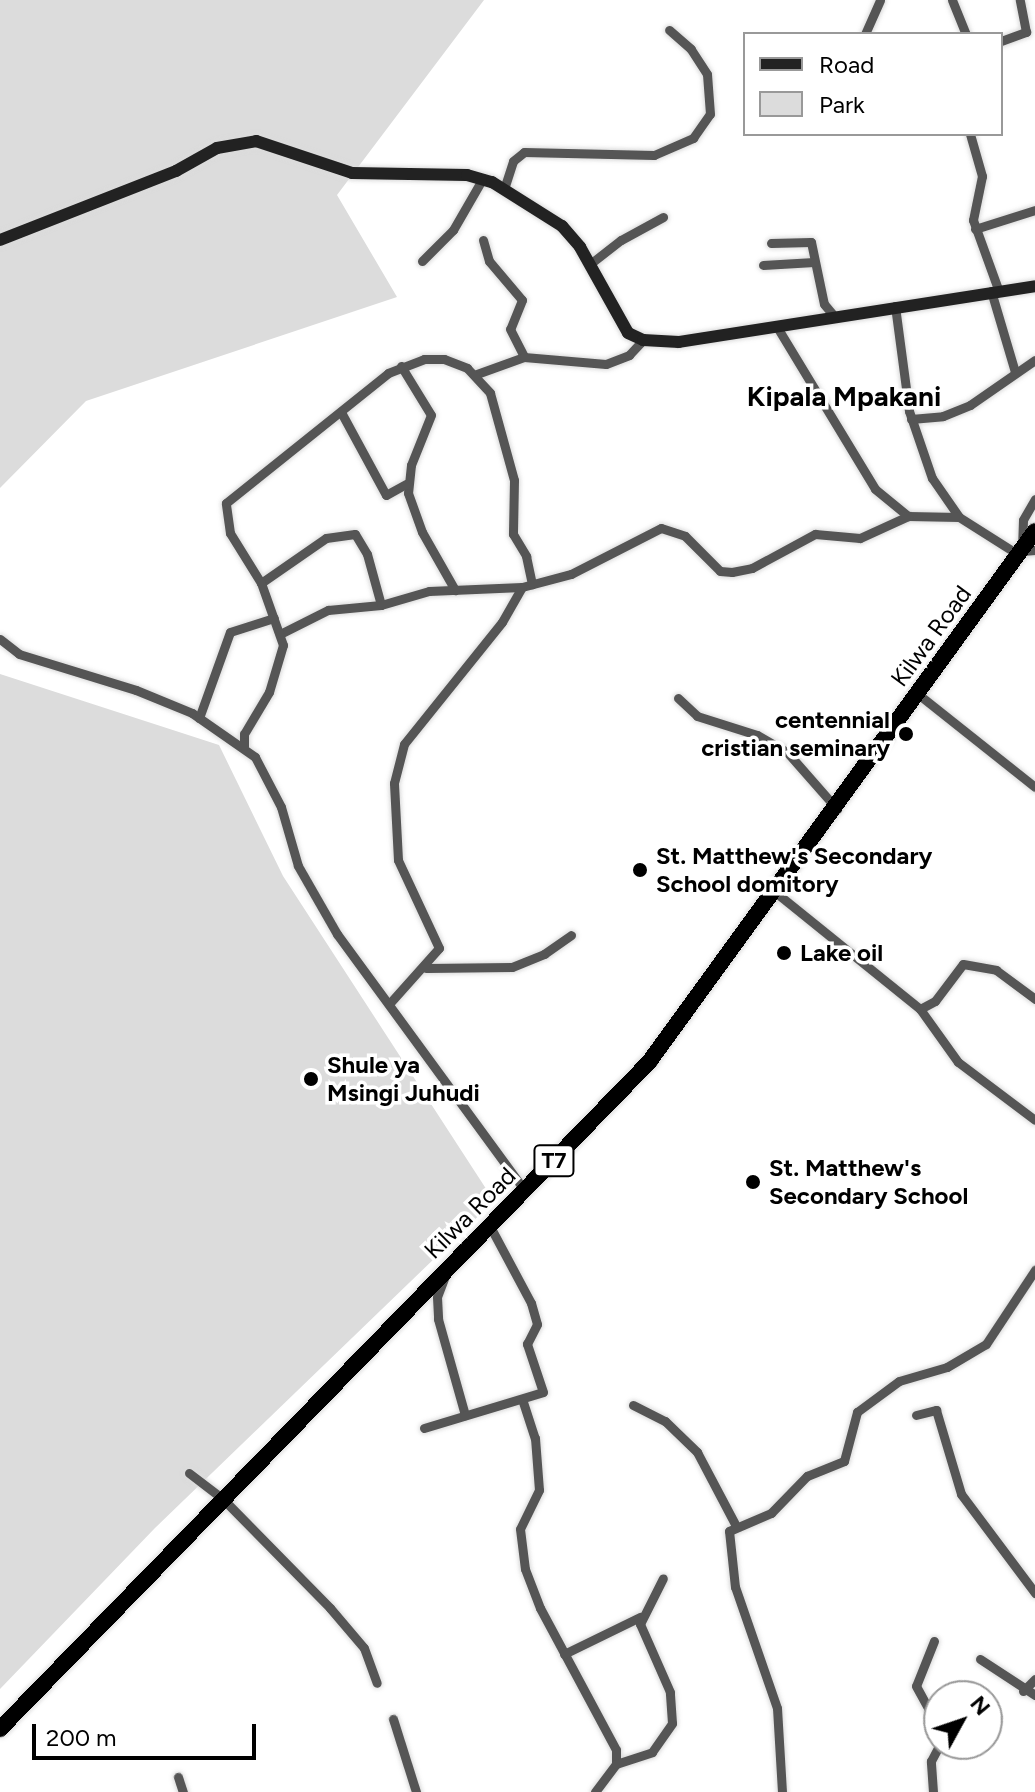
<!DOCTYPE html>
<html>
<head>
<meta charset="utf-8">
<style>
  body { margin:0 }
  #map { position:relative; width:1035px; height:1792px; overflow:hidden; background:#fff; font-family:Figtree,sans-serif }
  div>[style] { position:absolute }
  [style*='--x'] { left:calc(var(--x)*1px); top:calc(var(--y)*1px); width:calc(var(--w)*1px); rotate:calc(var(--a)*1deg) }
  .green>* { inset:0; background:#dcdcdc }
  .roads { filter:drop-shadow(0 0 2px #dbdbdb) drop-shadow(0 0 2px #dbdbdb) }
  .minor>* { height:9px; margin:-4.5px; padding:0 4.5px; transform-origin:4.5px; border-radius:4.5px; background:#555 }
  .secondary>* { height:12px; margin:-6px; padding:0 6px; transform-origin:6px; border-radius:6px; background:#222 }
  .trunk>* { height:16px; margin:-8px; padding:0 8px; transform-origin:8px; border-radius:8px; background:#000 }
  .dots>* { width:22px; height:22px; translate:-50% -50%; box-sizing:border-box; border:4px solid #fff; border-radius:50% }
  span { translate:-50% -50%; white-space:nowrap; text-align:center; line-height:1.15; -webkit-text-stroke:7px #fff; paint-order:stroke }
  .shield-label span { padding:2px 6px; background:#fff; border:2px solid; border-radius:6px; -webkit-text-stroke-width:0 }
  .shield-label { font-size:22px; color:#000; font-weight:700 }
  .street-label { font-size:24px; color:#000 }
  .poi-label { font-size:24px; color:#000; font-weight:700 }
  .right { translate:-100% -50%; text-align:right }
  .left { translate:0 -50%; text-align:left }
  .quarter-label { font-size:28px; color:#000; font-weight:700 }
  .legend { position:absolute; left:743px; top:32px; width:260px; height:104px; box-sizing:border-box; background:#fff; border:2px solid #999; margin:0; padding:10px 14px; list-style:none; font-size:24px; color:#000 }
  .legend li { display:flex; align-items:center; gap:16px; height:40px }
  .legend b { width:40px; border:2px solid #999 }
  .north { position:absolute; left:923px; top:1680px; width:80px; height:80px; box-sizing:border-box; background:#fff; border:2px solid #999; border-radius:50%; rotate:50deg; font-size:22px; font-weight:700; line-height:32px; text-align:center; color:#000 }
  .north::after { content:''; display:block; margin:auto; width:28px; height:36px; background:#000; clip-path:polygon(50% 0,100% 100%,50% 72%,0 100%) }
  .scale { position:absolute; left:32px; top:1724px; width:224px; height:36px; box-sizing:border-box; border:4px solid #000; border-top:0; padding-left:10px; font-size:24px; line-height:28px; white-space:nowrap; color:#000; -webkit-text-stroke:6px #fff; paint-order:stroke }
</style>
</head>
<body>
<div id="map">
  <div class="green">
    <i style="clip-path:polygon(0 0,484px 0,337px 195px,397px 297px,86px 401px,0 488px)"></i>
    <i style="clip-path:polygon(0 674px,219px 745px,283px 876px,494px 1201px,155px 1528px,0 1689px)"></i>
  </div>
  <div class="roads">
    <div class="minor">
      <i style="--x:952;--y:0;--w:37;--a:68"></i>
      <i style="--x:865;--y:34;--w:37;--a:-66"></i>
      <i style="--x:1001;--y:41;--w:27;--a:-20"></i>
      <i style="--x:1026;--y:32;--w:33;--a:-101"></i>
      <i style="--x:970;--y:134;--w:44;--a:74.1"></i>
      <i style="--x:982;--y:176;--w:45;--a:101.6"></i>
      <i style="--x:973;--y:220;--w:73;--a:70.1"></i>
      <i style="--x:504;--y:189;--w:29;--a:-72"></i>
      <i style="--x:513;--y:161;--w:14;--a:-39"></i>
      <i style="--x:524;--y:152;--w:130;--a:1.3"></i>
      <i style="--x:654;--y:155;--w:43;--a:-23.6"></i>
      <i style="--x:693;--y:138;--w:29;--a:-55"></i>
      <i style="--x:710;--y:114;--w:40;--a:-94.3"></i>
      <i style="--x:707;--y:74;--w:30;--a:-123"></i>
      <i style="--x:691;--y:49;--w:29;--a:-139"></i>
      <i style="--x:975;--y:229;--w:63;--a:-17.6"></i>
      <i style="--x:483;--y:240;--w:22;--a:74"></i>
      <i style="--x:489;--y:261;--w:51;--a:49.8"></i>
      <i style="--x:522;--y:300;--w:31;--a:112"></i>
      <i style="--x:510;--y:329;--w:31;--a:63"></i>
      <i style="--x:771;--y:243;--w:40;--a:-1.4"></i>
      <i style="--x:811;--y:242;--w:63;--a:78.2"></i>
      <i style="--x:824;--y:304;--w:16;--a:50"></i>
      <i style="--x:422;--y:261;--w:44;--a:-45"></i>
      <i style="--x:453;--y:230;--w:60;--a:-60"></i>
      <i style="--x:590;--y:264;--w:39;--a:-38"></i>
      <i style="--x:621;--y:240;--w:48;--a:-28.7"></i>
      <i style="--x:763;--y:265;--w:51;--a:-3.4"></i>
      <i style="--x:991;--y:291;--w:84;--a:73.5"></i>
      <i style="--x:895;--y:306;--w:106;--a:82.4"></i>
      <i style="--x:909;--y:411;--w:71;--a:71.1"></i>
      <i style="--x:932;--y:478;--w:47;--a:55.3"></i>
      <i style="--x:959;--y:517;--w:71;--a:32.3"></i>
      <i style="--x:777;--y:327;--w:189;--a:58.8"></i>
      <i style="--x:875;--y:489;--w:43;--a:39.3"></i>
      <i style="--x:908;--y:516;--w:51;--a:1.1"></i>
      <i style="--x:401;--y:366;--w:57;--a:58.5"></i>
      <i style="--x:431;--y:415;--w:54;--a:111.8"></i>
      <i style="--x:411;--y:465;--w:28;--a:96"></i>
      <i style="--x:408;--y:493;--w:41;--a:70.3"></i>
      <i style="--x:422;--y:532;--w:67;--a:60.4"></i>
      <i style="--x:474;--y:375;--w:53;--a:-19.8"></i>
      <i style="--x:524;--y:357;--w:82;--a:4.9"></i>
      <i style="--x:606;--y:364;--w:25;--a:-21"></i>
      <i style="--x:629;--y:355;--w:21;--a:-47"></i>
      <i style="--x:342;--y:414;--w:92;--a:61.5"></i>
      <i style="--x:386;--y:495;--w:23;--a:-29"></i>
      <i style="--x:911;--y:419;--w:32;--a:-5"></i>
      <i style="--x:943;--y:416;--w:29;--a:-22"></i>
      <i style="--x:970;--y:405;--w:79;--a:-34.7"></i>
      <i style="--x:1035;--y:499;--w:24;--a:120"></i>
      <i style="--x:1023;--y:520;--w:31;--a:92"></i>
      <i style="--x:1022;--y:551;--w:13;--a:-4"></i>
      <i style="--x:261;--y:583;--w:79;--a:-34.7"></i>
      <i style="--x:326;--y:538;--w:29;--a:-8"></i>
      <i style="--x:355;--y:534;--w:23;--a:59"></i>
      <i style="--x:367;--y:554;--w:53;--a:74.6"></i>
      <i style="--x:280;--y:634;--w:54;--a:-26.6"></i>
      <i style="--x:328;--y:610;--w:53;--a:-5.4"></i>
      <i style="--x:381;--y:605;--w:50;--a:-16.3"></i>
      <i style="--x:429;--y:591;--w:93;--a:-2.5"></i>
      <i style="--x:522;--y:587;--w:51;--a:-14.9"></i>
      <i style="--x:571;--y:574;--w:101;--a:-27.1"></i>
      <i style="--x:661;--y:528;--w:25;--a:18"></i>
      <i style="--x:685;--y:536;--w:49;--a:45"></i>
      <i style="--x:720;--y:571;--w:12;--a:5"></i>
      <i style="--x:732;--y:572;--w:20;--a:-11"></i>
      <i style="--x:752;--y:568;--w:72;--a:-28.4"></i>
      <i style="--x:815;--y:534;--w:45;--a:5.1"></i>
      <i style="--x:860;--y:538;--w:53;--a:-24.6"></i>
      <i style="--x:0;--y:639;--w:24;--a:38"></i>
      <i style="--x:19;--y:654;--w:122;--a:17.1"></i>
      <i style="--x:136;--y:690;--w:61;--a:22.3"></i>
      <i style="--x:192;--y:713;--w:77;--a:34.9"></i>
      <i style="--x:255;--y:757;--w:56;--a:62.5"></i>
      <i style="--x:281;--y:807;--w:61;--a:73.9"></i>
      <i style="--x:298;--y:866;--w:78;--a:60.2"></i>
      <i style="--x:337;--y:934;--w:318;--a:53.8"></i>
      <i style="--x:918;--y:694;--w:149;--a:38.5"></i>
      <i style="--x:678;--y:698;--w:26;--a:43"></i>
      <i style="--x:697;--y:716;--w:63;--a:17.6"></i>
      <i style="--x:757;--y:735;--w:34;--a:30"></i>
      <i style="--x:787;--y:752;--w:76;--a:48.7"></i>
      <i style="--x:199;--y:718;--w:91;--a:-70.2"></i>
      <i style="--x:230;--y:632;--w:46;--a:-17.7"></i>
      <i style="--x:244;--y:746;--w:12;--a:-90"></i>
      <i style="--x:244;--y:734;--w:49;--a:-59.2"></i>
      <i style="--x:269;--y:692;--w:49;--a:-73.4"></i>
      <i style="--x:283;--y:645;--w:66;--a:-109.5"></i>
      <i style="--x:261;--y:583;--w:59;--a:-121.8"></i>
      <i style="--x:230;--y:533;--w:30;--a:-98"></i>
      <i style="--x:226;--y:503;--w:208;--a:-38.7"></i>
      <i style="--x:388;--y:373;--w:39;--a:-21"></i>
      <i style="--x:424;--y:359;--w:20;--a:0"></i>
      <i style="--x:444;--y:359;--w:25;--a:21"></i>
      <i style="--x:467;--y:368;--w:34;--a:47"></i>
      <i style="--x:490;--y:393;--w:90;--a:74.6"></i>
      <i style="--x:514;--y:480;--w:54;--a:91.1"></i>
      <i style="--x:513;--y:534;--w:26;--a:59"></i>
      <i style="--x:526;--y:556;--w:29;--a:78"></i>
      <i style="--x:774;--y:891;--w:188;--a:38.9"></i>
      <i style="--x:920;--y:1009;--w:65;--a:54.4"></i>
      <i style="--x:958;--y:1062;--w:96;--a:37"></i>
      <i style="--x:426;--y:968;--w:86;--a:-0.7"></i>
      <i style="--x:512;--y:967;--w:35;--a:-22"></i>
      <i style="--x:544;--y:954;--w:33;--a:-35"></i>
      <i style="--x:389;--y:1004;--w:75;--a:-48.2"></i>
      <i style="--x:439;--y:948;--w:97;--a:-115"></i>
      <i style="--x:398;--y:860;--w:77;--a:-93"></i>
      <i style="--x:394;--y:783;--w:40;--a:-75.6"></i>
      <i style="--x:404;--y:744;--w:156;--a:-51.2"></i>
      <i style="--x:502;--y:622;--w:40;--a:-60.3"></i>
      <i style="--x:920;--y:1009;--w:17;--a:-28"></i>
      <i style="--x:935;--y:1001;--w:46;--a:-52.9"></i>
      <i style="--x:963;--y:964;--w:34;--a:10"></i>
      <i style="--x:996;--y:970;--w:49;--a:36.6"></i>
      <i style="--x:445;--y:1276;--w:22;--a:111"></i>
      <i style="--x:437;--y:1297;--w:22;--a:87"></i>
      <i style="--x:438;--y:1319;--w:100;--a:74.3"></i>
      <i style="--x:523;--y:1402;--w:38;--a:72"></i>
      <i style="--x:535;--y:1438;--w:52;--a:85.6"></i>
      <i style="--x:539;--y:1490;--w:43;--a:116"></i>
      <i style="--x:520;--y:1529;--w:40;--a:82.9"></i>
      <i style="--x:525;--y:1569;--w:42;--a:69"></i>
      <i style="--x:540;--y:1608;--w:161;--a:61.8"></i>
      <i style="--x:616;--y:1750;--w:14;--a:90"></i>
      <i style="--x:616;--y:1764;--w:35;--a:127"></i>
      <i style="--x:633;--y:1405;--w:36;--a:27"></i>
      <i style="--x:665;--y:1421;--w:45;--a:44.1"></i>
      <i style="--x:697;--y:1452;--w:81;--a:62.2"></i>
      <i style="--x:916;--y:1415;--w:21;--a:-14"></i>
      <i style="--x:936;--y:1410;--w:88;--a:73.4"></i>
      <i style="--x:961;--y:1494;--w:124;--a:53.2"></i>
      <i style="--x:424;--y:1428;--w:124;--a:-16.8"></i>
      <i style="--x:543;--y:1392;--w:51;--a:-108.4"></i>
      <i style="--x:527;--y:1344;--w:22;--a:-63"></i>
      <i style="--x:537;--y:1324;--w:22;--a:-106"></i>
      <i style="--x:531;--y:1303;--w:85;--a:-118.1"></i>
      <i style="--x:189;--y:1473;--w:43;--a:37.4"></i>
      <i style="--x:223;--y:1499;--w:153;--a:45.5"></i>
      <i style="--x:330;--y:1608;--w:52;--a:49.6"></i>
      <i style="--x:364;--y:1648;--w:37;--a:70"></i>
      <i style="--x:934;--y:1641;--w:48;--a:111.8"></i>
      <i style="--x:916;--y:1686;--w:48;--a:61.3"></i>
      <i style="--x:564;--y:1654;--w:85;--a:-26"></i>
      <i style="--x:980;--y:1659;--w:66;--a:33.2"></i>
      <i style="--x:1023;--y:1691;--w:17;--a:-45"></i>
      <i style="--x:393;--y:1719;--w:77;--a:72.5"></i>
      <i style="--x:616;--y:1764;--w:38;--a:-18"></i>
      <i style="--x:652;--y:1752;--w:35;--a:-55"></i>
      <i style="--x:672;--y:1723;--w:31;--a:-94"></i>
      <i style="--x:670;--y:1692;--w:74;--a:-113.8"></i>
      <i style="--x:640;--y:1624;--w:51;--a:-63.4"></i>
      <i style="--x:178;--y:1777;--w:16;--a:72"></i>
      <i style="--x:782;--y:1792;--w:84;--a:-93.4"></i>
      <i style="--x:777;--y:1708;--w:128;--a:-109.1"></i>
      <i style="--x:735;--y:1587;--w:56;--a:-96.1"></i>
      <i style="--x:729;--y:1531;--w:46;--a:-23.2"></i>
      <i style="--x:771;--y:1513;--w:52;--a:-45.8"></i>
      <i style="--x:807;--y:1476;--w:40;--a:-22"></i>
      <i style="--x:844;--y:1461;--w:51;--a:-75.1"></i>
      <i style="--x:857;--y:1412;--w:52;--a:-36.4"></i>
      <i style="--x:899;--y:1381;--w:50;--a:-16.3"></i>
      <i style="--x:947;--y:1367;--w:45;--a:-30.5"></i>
      <i style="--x:986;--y:1344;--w:89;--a:-56.5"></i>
      <i style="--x:933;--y:1792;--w:31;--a:-94"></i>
      <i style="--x:931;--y:1761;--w:19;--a:-62"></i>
    </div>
    <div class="secondary">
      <i style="--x:0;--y:240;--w:189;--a:-21.4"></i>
      <i style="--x:176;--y:171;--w:47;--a:-29.3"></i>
      <i style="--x:217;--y:148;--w:40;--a:-10"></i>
      <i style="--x:256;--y:141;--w:101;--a:18.4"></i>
      <i style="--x:352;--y:173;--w:115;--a:1"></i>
      <i style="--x:467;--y:175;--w:26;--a:16"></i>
      <i style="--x:492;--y:182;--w:83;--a:32.2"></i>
      <i style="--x:562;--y:226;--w:28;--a:49"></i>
      <i style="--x:580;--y:247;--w:98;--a:60.8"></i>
      <i style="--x:628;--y:333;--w:17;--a:25"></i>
      <i style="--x:643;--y:340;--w:36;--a:3"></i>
      <i style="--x:679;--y:342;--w:360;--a:-8.9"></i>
    </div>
    <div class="trunk">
      <i style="--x:0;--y:1729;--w:931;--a:-45.78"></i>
      <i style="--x:649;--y:1062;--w:656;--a:-53.99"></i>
    </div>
  </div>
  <div class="dots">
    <i style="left:906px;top:734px;background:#000"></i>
    <i style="left:640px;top:870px;background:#000"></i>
    <i style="left:784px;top:953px;background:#000"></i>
    <i style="left:311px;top:1079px;background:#000"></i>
    <i style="left:753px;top:1182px;background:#000"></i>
  </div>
  <div class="shield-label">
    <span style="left:554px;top:1161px">T7</span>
  </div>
  <div class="street-label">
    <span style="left:931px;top:636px;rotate:-54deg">Kilwa Road</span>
    <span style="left:470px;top:1213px;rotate:-45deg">Kilwa Road</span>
  </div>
  <div class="poi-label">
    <span class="right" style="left:890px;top:734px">centennial<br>cristian seminary</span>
    <span class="left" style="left:656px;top:870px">St. Matthew's Secondary<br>School domitory</span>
    <span class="left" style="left:800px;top:953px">Lake oil</span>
    <span class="left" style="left:327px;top:1079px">Shule ya<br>Msingi Juhudi</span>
    <span class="left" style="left:769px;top:1182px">St. Matthew's<br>Secondary School</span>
  </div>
  <div class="quarter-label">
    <span style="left:844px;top:396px">Kipala Mpakani</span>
  </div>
  <ul class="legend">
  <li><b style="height:10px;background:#222"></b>Road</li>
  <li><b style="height:22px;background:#dcdcdc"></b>Park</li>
  </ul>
  <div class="north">N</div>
  <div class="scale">200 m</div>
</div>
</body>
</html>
